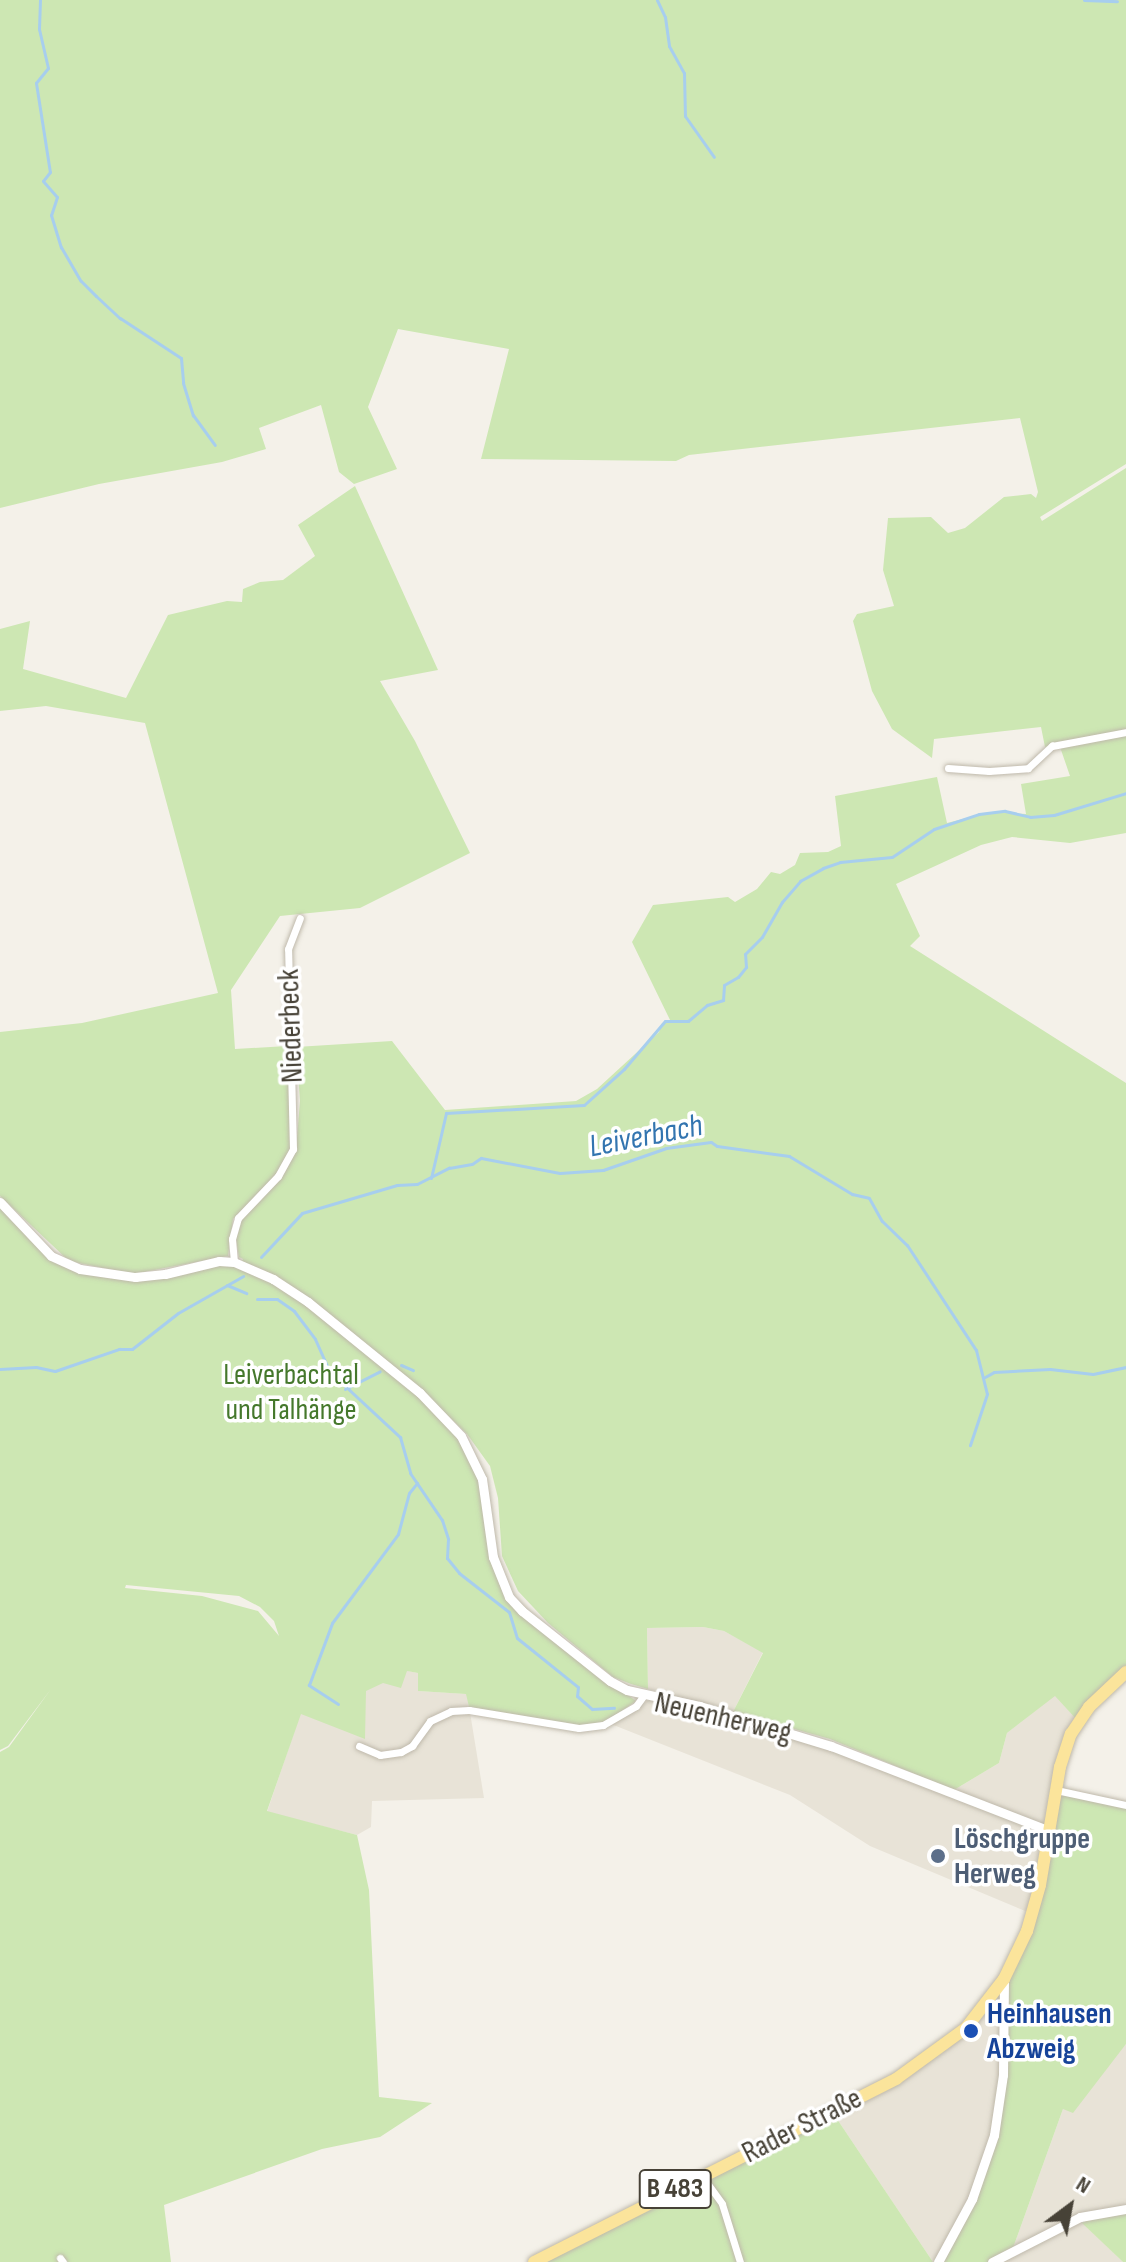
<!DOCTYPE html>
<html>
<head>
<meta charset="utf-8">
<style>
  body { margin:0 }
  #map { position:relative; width:1126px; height:2262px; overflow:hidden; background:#f4f1e9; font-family:"Sofia Sans Condensed",sans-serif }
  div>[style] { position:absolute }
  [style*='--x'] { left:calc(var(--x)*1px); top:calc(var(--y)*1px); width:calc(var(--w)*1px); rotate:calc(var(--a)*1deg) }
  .residential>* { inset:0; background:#e8e3d7 }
  .green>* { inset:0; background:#cde7b3 }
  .stream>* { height:3px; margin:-1.5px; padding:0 1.5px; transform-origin:1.5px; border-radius:1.5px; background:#a7ceee }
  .roads { filter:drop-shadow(0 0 2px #bfb9ab) drop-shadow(0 0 2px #bfb9ab) }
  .minor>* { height:7px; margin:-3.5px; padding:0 3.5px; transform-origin:3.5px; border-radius:3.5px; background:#fff }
  .tertiary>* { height:9px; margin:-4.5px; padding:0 4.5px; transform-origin:4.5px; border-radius:4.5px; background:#fff }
  .primary>* { height:12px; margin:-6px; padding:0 6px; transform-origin:6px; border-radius:6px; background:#fbe49b }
  .dots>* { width:22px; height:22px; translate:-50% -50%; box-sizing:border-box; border:4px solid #fff; border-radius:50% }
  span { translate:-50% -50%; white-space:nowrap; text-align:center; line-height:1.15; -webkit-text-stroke:7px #fff; paint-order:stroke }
  .shield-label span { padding:2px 6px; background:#fff; border:2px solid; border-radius:6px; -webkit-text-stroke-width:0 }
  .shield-label { font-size:28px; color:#474237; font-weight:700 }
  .street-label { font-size:30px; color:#474237 }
  .park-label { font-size:30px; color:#45782c }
  .service-label { font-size:30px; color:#4e5e75; font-weight:700 }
  .left { translate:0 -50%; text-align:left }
  .transit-label { font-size:30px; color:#164399; font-weight:700 }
  .water-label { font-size:32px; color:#3375b0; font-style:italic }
  .north { position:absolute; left:1030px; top:2166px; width:80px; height:80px; -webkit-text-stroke:6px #fff; paint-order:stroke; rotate:32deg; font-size:22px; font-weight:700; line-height:32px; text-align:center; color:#474237 }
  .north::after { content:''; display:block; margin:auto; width:28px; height:36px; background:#474237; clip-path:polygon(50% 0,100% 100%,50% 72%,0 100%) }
</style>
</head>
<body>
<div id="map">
  <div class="residential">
    <i style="clip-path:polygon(703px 1627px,724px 1631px,763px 1652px,733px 1712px,648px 1689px,647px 1628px)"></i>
    <i style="clip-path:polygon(368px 1663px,418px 1673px,418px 1691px,467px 1694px,484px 1798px,372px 1801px,371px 1827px,357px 1835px,267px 1812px,301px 1712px)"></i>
    <i style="clip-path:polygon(1055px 1695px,1077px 1720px,1048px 1827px,954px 1790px,999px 1763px,1007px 1733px)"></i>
    <i style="clip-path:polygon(649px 1700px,681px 1705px,830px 1748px,972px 1806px,1047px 1832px,1030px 1913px,870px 1846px,790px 1795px,611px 1724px)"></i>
    <i style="clip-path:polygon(1003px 1985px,999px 2107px,971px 2198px,933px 2262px,833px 2113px,915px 2070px)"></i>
    <i style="clip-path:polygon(1126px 2044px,1126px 2207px,1081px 2216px,1083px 2223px,1123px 2262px,1000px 2262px,1013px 2248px,1063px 2109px)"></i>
  </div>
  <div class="green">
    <i style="clip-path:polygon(0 0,1126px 0,1126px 464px,1040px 517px,1042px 521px,1126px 468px,1126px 730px,1045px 747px,1041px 727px,934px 739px,932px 758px,892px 729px,872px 691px,853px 621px,857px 614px,894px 606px,883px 570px,888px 518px,931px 517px,948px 533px,965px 528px,1004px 497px,1031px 494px,1036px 498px,1038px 492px,1020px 418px,689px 455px,676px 461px,481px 459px,509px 349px,398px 329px,368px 407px,397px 469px,354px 484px,339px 472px,321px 405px,259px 428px,266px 449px,222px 462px,99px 484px,0 508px)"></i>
    <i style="clip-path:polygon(355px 486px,438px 670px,380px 681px,415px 741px,470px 853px,360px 908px,280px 916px,231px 990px,235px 1049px,287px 1046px,291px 1148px,276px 1175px,233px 1219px,228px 1256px,133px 1274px,69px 1261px,0 1196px,0 1032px,82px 1023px,218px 993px,145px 723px,46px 706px,0 711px,0 629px,30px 621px,23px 669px,126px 698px,168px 615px,227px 601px,242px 602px,243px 589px,260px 582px,283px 580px,315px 556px,298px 525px)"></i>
    <i style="clip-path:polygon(evenodd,1126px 734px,1126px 833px,1070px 843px,1012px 837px,981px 845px,896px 884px,920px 936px,910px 946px,1126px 1083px,1126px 1669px,1077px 1720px,1055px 1696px,1007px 1733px,999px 1763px,954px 1790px,830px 1739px,733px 1712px,763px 1653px,724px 1631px,703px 1627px,647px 1628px,648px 1689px,631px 1684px,613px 1677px,548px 1623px,518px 1591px,502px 1556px,498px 1498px,490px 1466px,467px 1434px,436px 1404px,477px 1471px,490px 1558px,505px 1599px,520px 1615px,636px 1701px,601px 1725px,578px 1727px,469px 1707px,466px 1694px,418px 1691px,418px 1673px,407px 1671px,401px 1688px,383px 1683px,366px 1691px,365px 1739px,301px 1714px,267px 1811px,357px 1835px,369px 1890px,379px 2097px,432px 2103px,380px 2137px,322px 2149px,164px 2205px,171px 2262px,0 2262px,0 1752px,9px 1747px,51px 1689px,8px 1746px,0 1750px,0 1207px,49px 1259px,83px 1273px,134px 1280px,222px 1265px,240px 1267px,243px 1259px,239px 1257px,236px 1239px,238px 1220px,282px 1178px,296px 1150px,300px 1101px,296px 1047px,392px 1041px,445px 1110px,576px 1101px,597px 1089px,659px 1032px,662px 1023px,671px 1022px,632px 942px,653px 905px,728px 897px,735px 902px,757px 889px,771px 872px,780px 874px,795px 865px,800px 853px,828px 852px,841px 846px,835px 796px,937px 777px,947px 823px,991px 812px,1026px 814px,1021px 784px,1070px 776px,1060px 747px,1126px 734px,126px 1585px,239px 1596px,260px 1607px,274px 1621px,279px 1636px,258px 1611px,202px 1596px,125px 1588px,126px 1585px)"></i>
    <i style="clip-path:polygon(1058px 1792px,1126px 1806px,1126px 2044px,1073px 2113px,1063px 2109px,1013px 2248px,988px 2262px,939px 2262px,974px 2200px,1005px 2075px,1007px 1978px,1021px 1950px)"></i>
    <i style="clip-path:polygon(833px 2113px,933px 2262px,537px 2262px)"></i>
    <i style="clip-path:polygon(1126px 2212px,1126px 2262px,1123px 2262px,1082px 2223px,1090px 2218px)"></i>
  </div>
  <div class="stream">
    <i style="--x:40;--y:0;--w:29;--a:92"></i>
    <i style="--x:39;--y:29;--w:40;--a:77"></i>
    <i style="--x:48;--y:68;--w:19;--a:129"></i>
    <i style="--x:36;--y:83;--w:90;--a:81.1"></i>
    <i style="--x:50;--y:172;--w:11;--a:128"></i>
    <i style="--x:43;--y:181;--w:21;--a:49"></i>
    <i style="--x:57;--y:197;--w:19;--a:108"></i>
    <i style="--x:51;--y:215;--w:34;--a:73"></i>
    <i style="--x:61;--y:247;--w:39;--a:60"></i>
    <i style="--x:81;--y:281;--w:21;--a:45"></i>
    <i style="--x:96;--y:296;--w:33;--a:43"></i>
    <i style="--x:120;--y:318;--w:73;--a:33.3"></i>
    <i style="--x:181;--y:358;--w:25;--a:85"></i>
    <i style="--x:183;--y:383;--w:34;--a:73"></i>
    <i style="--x:193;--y:415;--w:37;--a:54"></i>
    <i style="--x:657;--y:0;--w:19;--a:65"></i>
    <i style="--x:665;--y:17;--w:29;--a:82"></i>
    <i style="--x:669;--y:46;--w:31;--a:61"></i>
    <i style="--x:684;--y:73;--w:43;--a:88.7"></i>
    <i style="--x:685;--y:116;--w:50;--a:54.7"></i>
    <i style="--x:1084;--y:0;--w:33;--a:2"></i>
    <i style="--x:431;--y:1178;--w:67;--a:-77"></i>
    <i style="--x:446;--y:1113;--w:138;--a:-3.3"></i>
    <i style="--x:584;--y:1105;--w:54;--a:-42"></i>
    <i style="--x:624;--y:1069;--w:63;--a:-49.5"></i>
    <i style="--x:665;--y:1021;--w:23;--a:0"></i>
    <i style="--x:688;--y:1021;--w:25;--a:-40"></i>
    <i style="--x:707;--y:1005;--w:17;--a:-17"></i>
    <i style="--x:723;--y:1000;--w:15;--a:-86"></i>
    <i style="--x:724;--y:985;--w:16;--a:-30"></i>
    <i style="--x:738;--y:977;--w:13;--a:-51"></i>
    <i style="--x:746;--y:967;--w:13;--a:-94"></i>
    <i style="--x:745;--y:954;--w:24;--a:-45"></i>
    <i style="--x:762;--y:937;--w:40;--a:-60.3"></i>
    <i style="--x:782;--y:902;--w:28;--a:-49"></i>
    <i style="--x:800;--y:881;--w:26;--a:-29"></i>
    <i style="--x:823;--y:868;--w:18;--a:-19"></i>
    <i style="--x:840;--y:862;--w:52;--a:-5.5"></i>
    <i style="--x:892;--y:857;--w:50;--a:-33.7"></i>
    <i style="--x:934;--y:829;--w:47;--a:-18.4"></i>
    <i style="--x:979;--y:814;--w:26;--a:-7"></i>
    <i style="--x:1005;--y:811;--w:26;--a:13"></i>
    <i style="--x:1030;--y:817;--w:24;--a:-5"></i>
    <i style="--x:1054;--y:815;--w:75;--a:-17"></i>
    <i style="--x:261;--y:1257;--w:60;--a:-47"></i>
    <i style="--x:302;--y:1213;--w:99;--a:-16.4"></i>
    <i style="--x:397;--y:1185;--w:20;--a:-3"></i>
    <i style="--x:417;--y:1184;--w:36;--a:-27"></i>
    <i style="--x:449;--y:1168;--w:23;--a:-10"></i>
    <i style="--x:472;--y:1164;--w:11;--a:-34"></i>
    <i style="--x:481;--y:1158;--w:80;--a:10.8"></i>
    <i style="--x:560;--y:1173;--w:43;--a:-4"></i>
    <i style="--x:603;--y:1170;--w:67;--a:-19.2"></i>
    <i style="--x:666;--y:1148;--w:45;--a:-7.6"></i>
    <i style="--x:711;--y:1142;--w:7;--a:34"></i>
    <i style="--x:717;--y:1146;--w:73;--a:7.9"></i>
    <i style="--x:789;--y:1156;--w:74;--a:31.1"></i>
    <i style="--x:852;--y:1194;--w:17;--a:13"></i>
    <i style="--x:869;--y:1198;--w:26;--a:61"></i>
    <i style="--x:882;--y:1221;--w:35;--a:44"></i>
    <i style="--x:907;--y:1245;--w:126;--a:56.7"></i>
    <i style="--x:976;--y:1350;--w:45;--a:76"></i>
    <i style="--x:987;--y:1394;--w:54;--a:108.4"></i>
    <i style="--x:227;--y:1285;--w:21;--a:23"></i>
    <i style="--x:257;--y:1299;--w:20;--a:0"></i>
    <i style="--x:277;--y:1299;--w:21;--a:35"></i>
    <i style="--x:294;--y:1311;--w:35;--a:53"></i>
    <i style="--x:315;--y:1339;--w:36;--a:66"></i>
    <i style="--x:330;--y:1372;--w:96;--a:42.9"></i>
    <i style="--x:400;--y:1437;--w:37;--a:74"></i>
    <i style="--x:410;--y:1473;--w:57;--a:55.8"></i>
    <i style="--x:442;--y:1520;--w:20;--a:72"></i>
    <i style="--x:448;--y:1539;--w:19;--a:93"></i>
    <i style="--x:447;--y:1558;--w:19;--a:51"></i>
    <i style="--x:459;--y:1573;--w:63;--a:38"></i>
    <i style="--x:509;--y:1612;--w:27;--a:73"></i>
    <i style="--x:517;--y:1638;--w:78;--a:38.8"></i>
    <i style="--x:578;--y:1687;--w:9;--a:96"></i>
    <i style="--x:577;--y:1696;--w:20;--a:41"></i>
    <i style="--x:592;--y:1709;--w:22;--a:-3"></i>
    <i style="--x:401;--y:1365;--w:13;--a:23"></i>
    <i style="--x:0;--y:1369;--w:36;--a:-3"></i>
    <i style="--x:36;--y:1367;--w:19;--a:12"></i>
    <i style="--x:55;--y:1371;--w:68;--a:-19"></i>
    <i style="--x:119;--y:1349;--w:13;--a:0"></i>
    <i style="--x:132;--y:1349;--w:58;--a:-38"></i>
    <i style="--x:178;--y:1313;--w:75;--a:-29.6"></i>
    <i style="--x:985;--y:1377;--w:10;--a:-29"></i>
    <i style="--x:994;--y:1372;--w:56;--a:-3.1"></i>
    <i style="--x:1050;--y:1369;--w:43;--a:6.6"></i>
    <i style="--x:1093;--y:1374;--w:34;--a:-12"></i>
    <i style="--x:345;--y:1389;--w:39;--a:-27"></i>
    <i style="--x:338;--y:1704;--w:35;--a:-147"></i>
    <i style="--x:309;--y:1685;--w:66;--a:-69.6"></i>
    <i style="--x:332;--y:1623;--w:111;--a:-53.4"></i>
    <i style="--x:398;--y:1534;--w:42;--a:-75"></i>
    <i style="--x:409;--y:1493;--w:13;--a:-51"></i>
  </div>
  <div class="roads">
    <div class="minor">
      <i style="--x:948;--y:768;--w:41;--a:4.2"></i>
      <i style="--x:989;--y:771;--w:39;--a:-4"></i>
      <i style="--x:1028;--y:768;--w:33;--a:-43"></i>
      <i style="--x:1052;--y:746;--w:75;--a:-10.7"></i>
      <i style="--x:234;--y:1262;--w:23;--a:-95"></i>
      <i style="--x:232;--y:1239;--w:22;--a:-74"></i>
      <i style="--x:238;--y:1218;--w:58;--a:-46.4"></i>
      <i style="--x:278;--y:1176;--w:31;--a:-61"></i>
      <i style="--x:293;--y:1149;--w:200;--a:-91.4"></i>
      <i style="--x:288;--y:949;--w:33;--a:-69"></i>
      <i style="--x:359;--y:1746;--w:23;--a:23"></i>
      <i style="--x:380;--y:1755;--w:21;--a:-8"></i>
      <i style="--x:401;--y:1752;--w:13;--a:-29"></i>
      <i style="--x:412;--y:1746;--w:31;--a:-54"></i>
      <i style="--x:430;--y:1721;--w:23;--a:-25"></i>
      <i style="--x:451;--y:1711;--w:18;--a:-3"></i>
      <i style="--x:469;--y:1710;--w:111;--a:9.3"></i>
      <i style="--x:579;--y:1728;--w:24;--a:-7"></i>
      <i style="--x:603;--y:1725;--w:38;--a:-30"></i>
      <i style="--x:636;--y:1706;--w:14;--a:-54"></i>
      <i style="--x:1056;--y:1790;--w:72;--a:12.1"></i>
      <i style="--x:702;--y:2176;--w:34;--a:54"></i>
      <i style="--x:722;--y:2204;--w:61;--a:72.8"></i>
      <i style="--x:60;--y:2258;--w:5;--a:53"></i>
    </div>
    <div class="tertiary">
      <i style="--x:0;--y:1202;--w:74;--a:46.6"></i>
      <i style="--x:51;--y:1256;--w:32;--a:24"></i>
      <i style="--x:80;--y:1269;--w:56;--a:8.3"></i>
      <i style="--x:135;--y:1277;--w:30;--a:-6"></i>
      <i style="--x:165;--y:1274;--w:56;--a:-13.5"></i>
      <i style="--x:219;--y:1261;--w:15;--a:4"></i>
      <i style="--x:234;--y:1262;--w:43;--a:23.6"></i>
      <i style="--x:273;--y:1279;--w:42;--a:33.3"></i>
      <i style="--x:308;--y:1302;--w:144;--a:39.1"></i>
      <i style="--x:420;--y:1393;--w:59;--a:46.4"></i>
      <i style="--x:461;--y:1436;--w:48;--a:64"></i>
      <i style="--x:482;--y:1479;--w:79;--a:82"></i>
      <i style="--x:493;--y:1557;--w:43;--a:68.2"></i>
      <i style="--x:509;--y:1597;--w:19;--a:47"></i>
      <i style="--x:522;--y:1611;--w:112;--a:38.5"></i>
      <i style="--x:610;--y:1681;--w:19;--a:28"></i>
      <i style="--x:627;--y:1690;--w:75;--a:12.4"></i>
      <i style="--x:700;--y:1706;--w:137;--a:17"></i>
      <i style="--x:831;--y:1746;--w:235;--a:21.2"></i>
      <i style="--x:938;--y:2262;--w:72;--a:-61.6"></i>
      <i style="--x:972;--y:2199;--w:68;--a:-71"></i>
      <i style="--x:994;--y:2135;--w:61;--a:-81.5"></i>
      <i style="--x:1003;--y:2075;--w:96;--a:-89.4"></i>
      <i style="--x:992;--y:2262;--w:99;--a:-27.1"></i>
      <i style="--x:1080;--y:2217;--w:47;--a:-9.9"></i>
    </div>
    <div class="primary">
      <i style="--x:534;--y:2262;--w:406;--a:-26.8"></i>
      <i style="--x:896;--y:2079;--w:87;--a:-36.1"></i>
      <i style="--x:966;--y:2028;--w:62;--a:-52.2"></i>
      <i style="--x:1004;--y:1979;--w:53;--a:-64.4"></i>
      <i style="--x:1027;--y:1931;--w:48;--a:-74.2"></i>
      <i style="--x:1040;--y:1885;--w:120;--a:-80.4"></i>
      <i style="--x:1060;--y:1767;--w:35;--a:-72"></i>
      <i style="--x:1071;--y:1734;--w:32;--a:-56"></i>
      <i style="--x:1089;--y:1707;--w:51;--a:-43.4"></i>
    </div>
  </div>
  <div class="dots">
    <i style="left:938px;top:1856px;background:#5c6f8a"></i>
    <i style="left:971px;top:2031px;background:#1a4fb4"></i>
  </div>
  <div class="shield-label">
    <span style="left:675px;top:2189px">B 483</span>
  </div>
  <div class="street-label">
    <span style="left:291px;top:1026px;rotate:-92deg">Niederbeck</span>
    <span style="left:723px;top:1718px;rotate:13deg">Neuenherweg</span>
    <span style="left:802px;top:2126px;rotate:-27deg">Rader Straße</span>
  </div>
  <div class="park-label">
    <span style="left:291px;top:1392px">Leiverbachtal<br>und Talhänge</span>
  </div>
  <div class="service-label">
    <span class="left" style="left:954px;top:1856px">Löschgruppe<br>Herweg</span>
  </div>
  <div class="transit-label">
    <span class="left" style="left:987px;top:2031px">Heinhausen<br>Abzweig</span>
  </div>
  <div class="water-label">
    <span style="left:646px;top:1137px;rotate:-11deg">Leiverbach</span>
  </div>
  <div class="north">N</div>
</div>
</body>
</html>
